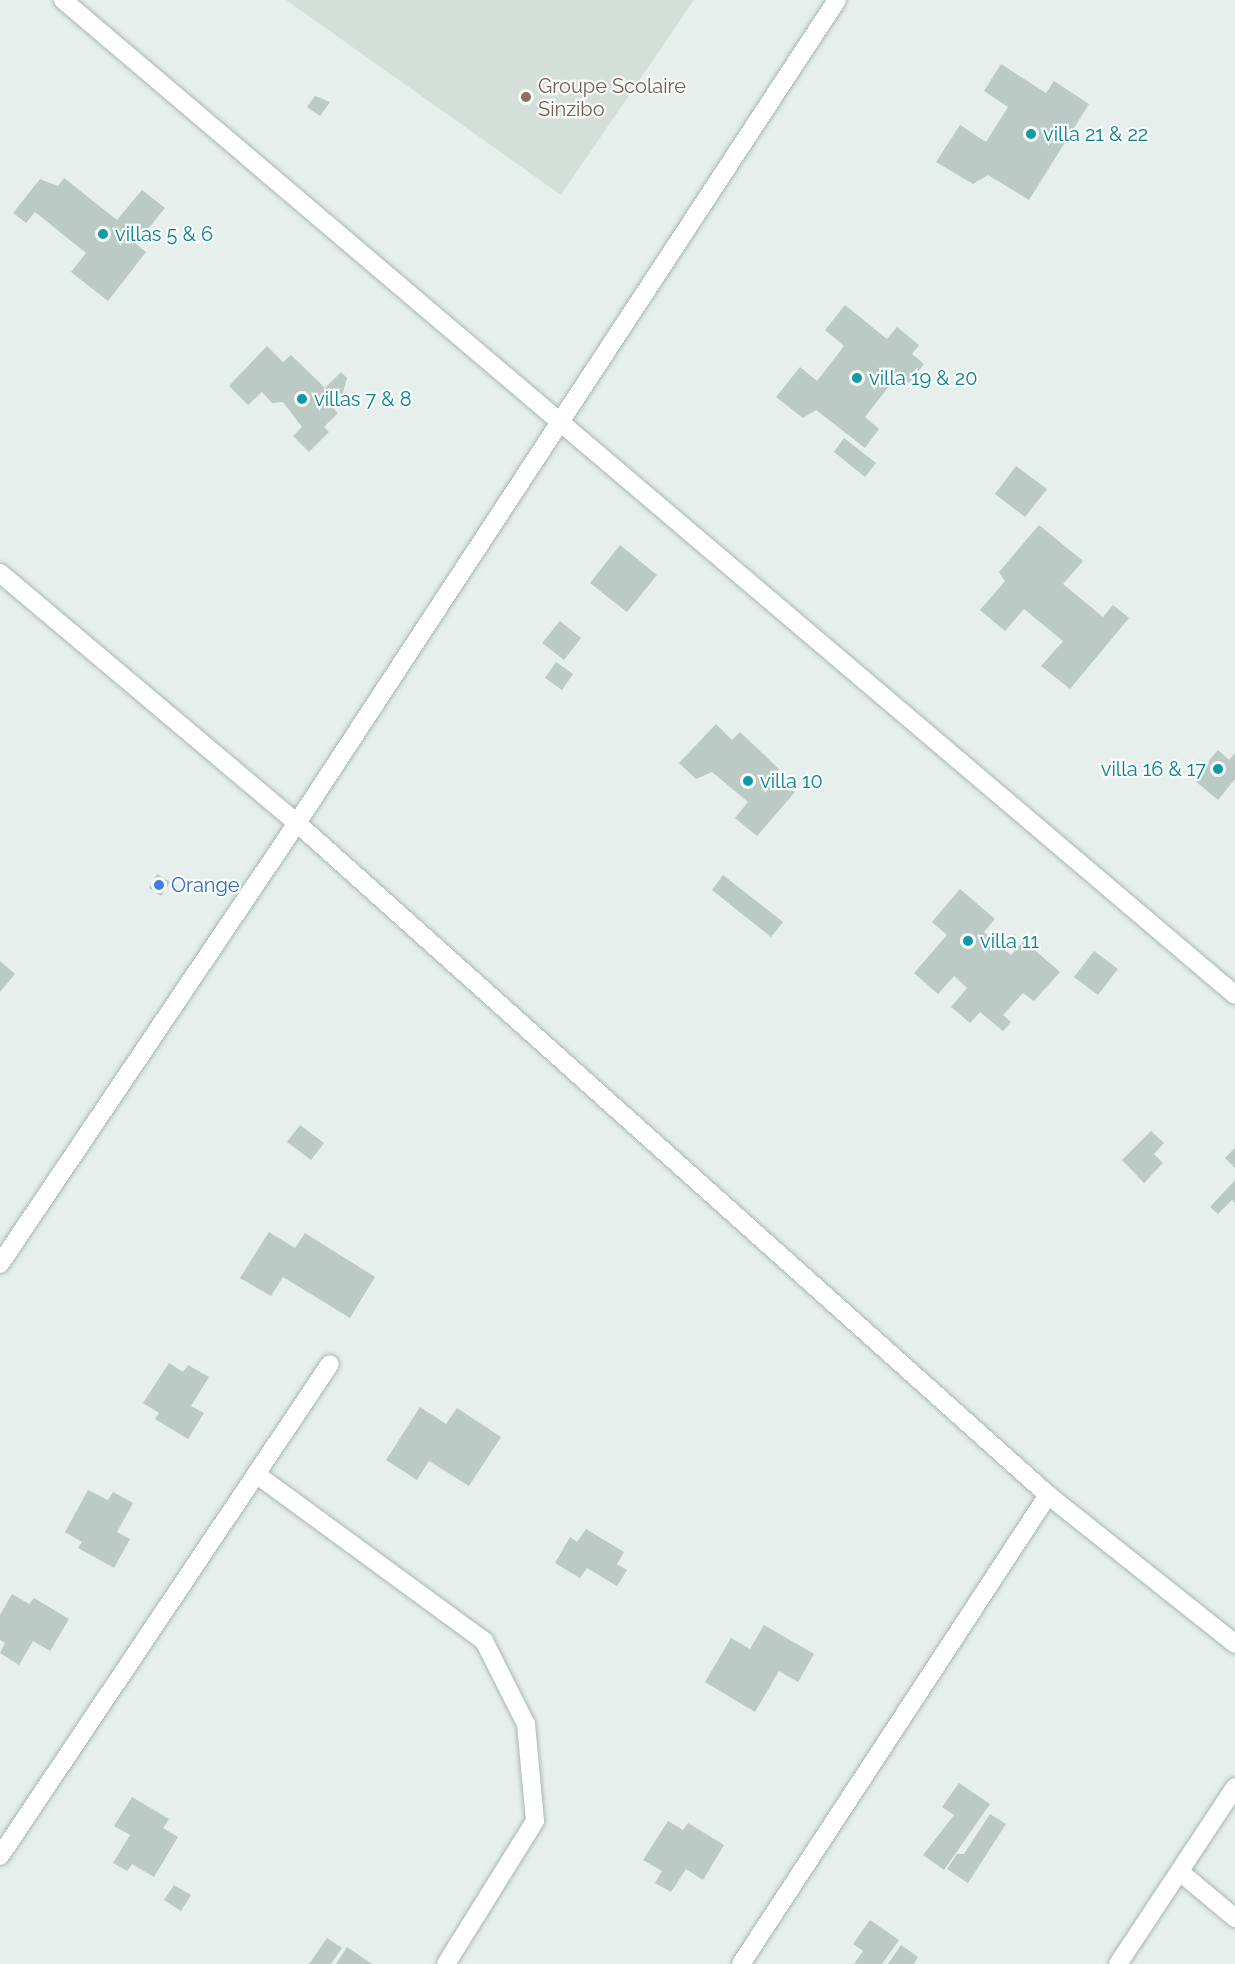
<!DOCTYPE html>
<html>
<head>
<meta charset="utf-8">
<style>
  body { margin:0 }
  #map { position:relative; width:1235px; height:1964px; overflow:hidden; background:#e6efeb; font-family:Raleway,sans-serif }
  div>[style] { position:absolute }
  [style*='--x'] { left:calc(var(--x)*1px); top:calc(var(--y)*1px); width:calc(var(--w)*1px); rotate:calc(var(--a)*1deg) }
  .built>* { inset:0; background:#d4dfda }
  .building>* { inset:0; background:#bbcac4 }
  .roads { filter:drop-shadow(0 0 2px #a8b8b2) drop-shadow(0 0 2px #a8b8b2) }
  .minor>* { height:18px; margin:-9px; padding:0 9px; transform-origin:9px; border-radius:9px; background:#fff }
  .dots>* { width:16px; height:16px; translate:-50% -50%; box-sizing:border-box; border:3px solid #f7fbf9; border-radius:50% }
  span { translate:-50% -50%; white-space:nowrap; text-align:center; line-height:1.15; -webkit-text-stroke:4.5px #f7fbf9; paint-order:stroke }
  .education-label { font-size:20px; color:#785e54 }
  .left { translate:0 -50%; text-align:left }
  .culture-label { font-size:20px; color:#0d838f }
  .right { translate:-100% -50%; text-align:right }
  .shop-label { font-size:20px; color:#366cbe }
</style>
</head>
<body>
<div id="map">
  <div class="built">
    <i style="clip-path:polygon(286px 0,694px 0,561px 195px)"></i>
  </div>
  <div class="building">
    <i style="clip-path:polygon(1001px 64px,1046px 93px,1054px 81px,1089px 104px,1029px 200px,988px 175px,973px 184px,936px 162px,960px 125px,986px 142px,1008px 107px,984px 91px)"></i>
    <i style="clip-path:polygon(315px 96px,330px 102px,320px 116px,307px 107px)"></i>
    <i style="clip-path:polygon(64px 178px,117px 220px,142px 190px,165px 208px,136px 244px,146px 252px,108px 301px,71px 272px,86px 253px,35px 212px,26px 223px,13px 213px,40px 179px,58px 186px)"></i>
    <i style="clip-path:polygon(845px 305px,887px 339px,897px 327px,919px 345px,912px 354px,924px 364px,909px 383px,898px 375px,865px 417px,879px 429px,865px 448px,816px 410px,803px 418px,776px 397px,800px 367px,817px 381px,844px 346px,825px 330px)"></i>
    <i style="clip-path:polygon(267px 346px,283px 362px,291px 355px,325px 388px,341px 372px,347px 378px,342px 396px,328px 403px,338px 413px,324px 427px,329px 432px,309px 452px,293px 436px,302px 427px,283px 402px,272px 403px,262px 392px,248px 405px,229px 386px)"></i>
    <i style="clip-path:polygon(844px 438px,876px 463px,865px 477px,834px 452px)"></i>
    <i style="clip-path:polygon(1016px 466px,1047px 489px,1025px 517px,995px 494px)"></i>
    <i style="clip-path:polygon(1039px 525px,1083px 561px,1063px 584px,1103px 617px,1113px 605px,1129px 618px,1070px 689px,1041px 666px,1063px 641px,1024px 609px,1005px 631px,980px 610px,1005px 581px,999px 572px)"></i>
    <i style="clip-path:polygon(620px 545px,657px 575px,627px 612px,590px 583px)"></i>
    <i style="clip-path:polygon(560px 621px,581px 638px,564px 660px,542px 643px)"></i>
    <i style="clip-path:polygon(556px 662px,573px 674px,562px 690px,545px 678px)"></i>
    <i style="clip-path:polygon(716px 724px,732px 740px,740px 732px,779px 769px,773px 783px,795px 792px,757px 836px,735px 818px,748px 802px,712px 772px,696px 779px,679px 763px)"></i>
    <i style="clip-path:polygon(1218px 750px,1229px 760px,1235px 753px,1235px 779px,1218px 800px,1193px 779px)"></i>
    <i style="clip-path:polygon(157px 874px,170px 882px,161px 896px,149px 888px)"></i>
    <i style="clip-path:polygon(723px 875px,783px 922px,771px 937px,712px 890px)"></i>
    <i style="clip-path:polygon(960px 889px,995px 919px,984px 932px,1002px 948px,1011px 955px,1024px 941px,1060px 972px,1034px 1001px,1023px 993px,1003px 1015px,1011px 1022px,1003px 1031px,980px 1012px,970px 1023px,951px 1007px,967px 988px,954px 976px,938px 994px,914px 973px,947px 935px,932px 922px)"></i>
    <i style="clip-path:polygon(1094px 951px,1118px 969px,1098px 995px,1074px 977px)"></i>
    <i style="clip-path:polygon(0 961px,15px 974px,0 992px)"></i>
    <i style="clip-path:polygon(300px 1125px,324px 1143px,311px 1160px,287px 1142px)"></i>
    <i style="clip-path:polygon(1151px 1131px,1164px 1143px,1154px 1154px,1163px 1163px,1144px 1183px,1122px 1160px)"></i>
    <i style="clip-path:polygon(1235px 1148px,1235px 1168px,1225px 1158px)"></i>
    <i style="clip-path:polygon(1235px 1180px,1235px 1203px,1232px 1200px,1218px 1214px,1210px 1207px)"></i>
    <i style="clip-path:polygon(269px 1232px,295px 1248px,305px 1233px,375px 1277px,350px 1318px,283px 1277px,271px 1296px,240px 1278px)"></i>
    <i style="clip-path:polygon(169px 1363px,183px 1372px,188px 1365px,209px 1377px,191px 1406px,204px 1413px,188px 1439px,155px 1419px,159px 1413px,143px 1403px)"></i>
    <i style="clip-path:polygon(420px 1407px,446px 1424px,457px 1408px,501px 1437px,469px 1486px,429px 1461px,417px 1480px,386px 1460px)"></i>
    <i style="clip-path:polygon(88px 1490px,108px 1500px,113px 1492px,133px 1503px,117px 1532px,130px 1539px,114px 1568px,78px 1548px,82px 1542px,65px 1532px)"></i>
    <i style="clip-path:polygon(586px 1529px,624px 1552px,617px 1564px,627px 1570px,617px 1586px,587px 1568px,580px 1578px,555px 1563px,570px 1537px,577px 1542px)"></i>
    <i style="clip-path:polygon(12px 1594px,29px 1604px,34px 1598px,69px 1619px,50px 1651px,33px 1641px,19px 1665px,0 1653px,5px 1643px,0 1640px,0 1615px)"></i>
    <i style="clip-path:polygon(764px 1625px,814px 1654px,798px 1682px,779px 1671px,755px 1712px,705px 1682px,731px 1638px,750px 1649px)"></i>
    <i style="clip-path:polygon(959px 1783px,990px 1804px,944px 1870px,923px 1855px,954px 1815px,942px 1807px)"></i>
    <i style="clip-path:polygon(132px 1797px,169px 1819px,163px 1828px,178px 1837px,154px 1877px,132px 1864px,127px 1871px,113px 1863px,130px 1835px,114px 1826px)"></i>
    <i style="clip-path:polygon(990px 1814px,1006px 1824px,968px 1883px,947px 1869px,957px 1854px,964px 1854px)"></i>
    <i style="clip-path:polygon(668px 1821px,683px 1830px,688px 1823px,724px 1845px,703px 1880px,686px 1869px,671px 1892px,655px 1883px,662px 1871px,643px 1860px)"></i>
    <i style="clip-path:polygon(174px 1885px,191px 1895px,181px 1911px,164px 1900px)"></i>
    <i style="clip-path:polygon(870px 1920px,899px 1940px,882px 1964px,854px 1964px,863px 1951px,853px 1944px)"></i>
    <i style="clip-path:polygon(327px 1938px,342px 1948px,331px 1964px,309px 1964px)"></i>
    <i style="clip-path:polygon(901px 1945px,918px 1957px,914px 1964px,888px 1964px)"></i>
    <i style="clip-path:polygon(347px 1947px,372px 1964px,336px 1964px)"></i>
  </div>
  <div class="roads">
    <div class="minor">
      <i style="--x:63;--y:0;--w:1537;--a:40.33"></i>
      <i style="--x:0;--y:573;--w:388;--a:40.1"></i>
      <i style="--x:297;--y:823;--w:1008;--a:41.82"></i>
      <i style="--x:1048;--y:1495;--w:239;--a:38.5"></i>
      <i style="--x:0;--y:1264;--w:532;--a:-56.04"></i>
      <i style="--x:297;--y:823;--w:984;--a:-56.73"></i>
      <i style="--x:256;--y:1474;--w:283;--a:36.2"></i>
      <i style="--x:484;--y:1641;--w:93;--a:63.2"></i>
      <i style="--x:526;--y:1724;--w:97;--a:84.7"></i>
      <i style="--x:535;--y:1821;--w:168;--a:121.9"></i>
      <i style="--x:0;--y:1856;--w:592;--a:-56.15"></i>
      <i style="--x:1180;--y:1872;--w:72;--a:39.9"></i>
      <i style="--x:741;--y:1964;--w:561;--a:-56.79"></i>
      <i style="--x:1118;--y:1964;--w:212;--a:-56.5"></i>
    </div>
  </div>
  <div class="dots">
    <i style="left:526px;top:97px;background:#8d6e63"></i>
    <i style="left:1031px;top:134px;background:#0f9aa8"></i>
    <i style="left:103px;top:234px;background:#0f9aa8"></i>
    <i style="left:857px;top:378px;background:#0f9aa8"></i>
    <i style="left:302px;top:399px;background:#0f9aa8"></i>
    <i style="left:1218px;top:769px;background:#0f9aa8"></i>
    <i style="left:748px;top:781px;background:#0f9aa8"></i>
    <i style="left:159px;top:885px;background:#3f7fe0"></i>
    <i style="left:968px;top:941px;background:#0f9aa8"></i>
  </div>
  <div class="education-label">
    <span class="left" style="left:538px;top:98px">Groupe Scolaire<br>Sinzibo</span>
  </div>
  <div class="culture-label">
    <span class="left" style="left:1043px;top:134px">villa 21 &amp; 22</span>
    <span class="left" style="left:115px;top:234px">villas 5 &amp; 6</span>
    <span class="left" style="left:869px;top:378px">villa 19 &amp; 20</span>
    <span class="left" style="left:314px;top:399px">villas 7 &amp; 8</span>
    <span class="right" style="left:1206px;top:769px">villa 16 &amp; 17</span>
    <span class="left" style="left:760px;top:781px">villa 10</span>
    <span class="left" style="left:980px;top:941px">villa 11</span>
  </div>
  <div class="shop-label">
    <span class="left" style="left:171px;top:885px">Orange</span>
  </div>
</div>
</body>
</html>
